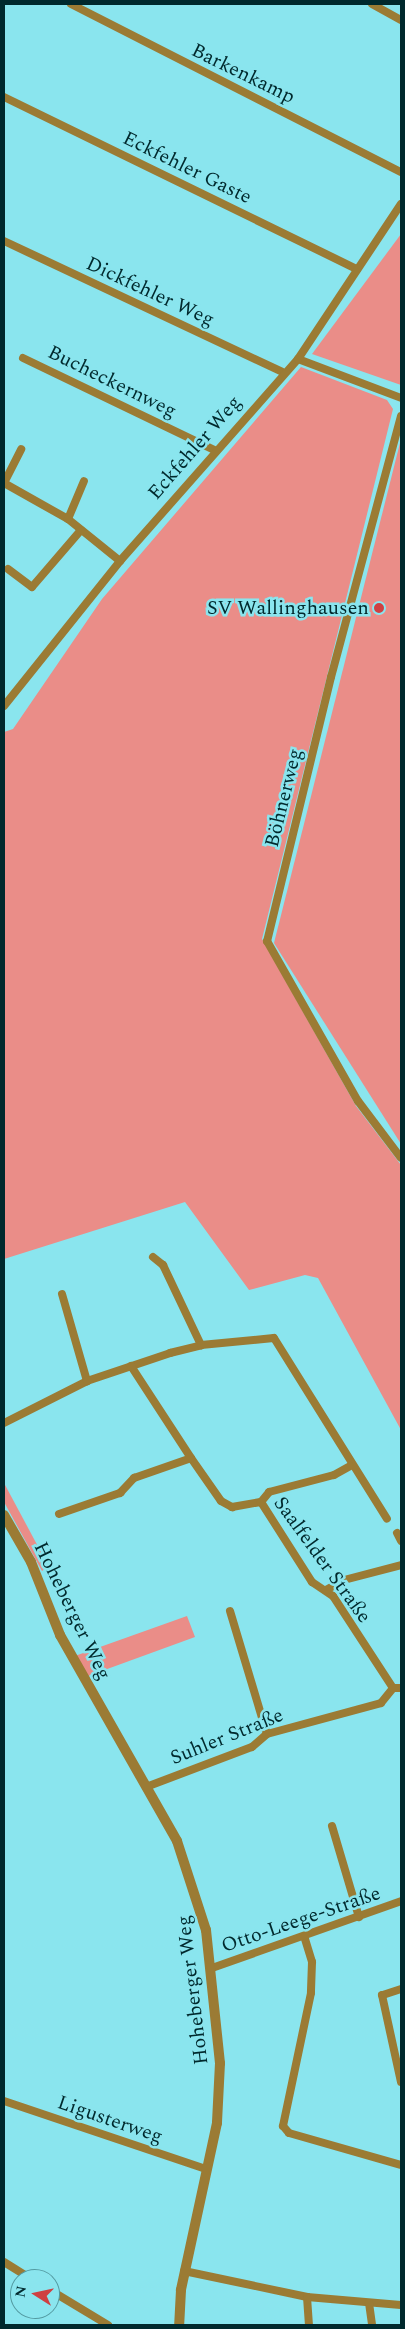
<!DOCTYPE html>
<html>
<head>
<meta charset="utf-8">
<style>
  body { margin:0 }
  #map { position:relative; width:405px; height:2329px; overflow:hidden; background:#8ae5ee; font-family:Spectral,serif }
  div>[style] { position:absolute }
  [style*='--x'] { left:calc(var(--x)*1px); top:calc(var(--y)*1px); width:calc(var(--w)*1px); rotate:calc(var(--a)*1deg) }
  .green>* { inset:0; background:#ea8d88 }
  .minor>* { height:8px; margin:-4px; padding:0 4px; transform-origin:4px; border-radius:4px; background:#9b7b34 }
  .tertiary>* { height:10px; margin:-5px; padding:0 5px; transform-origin:5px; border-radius:5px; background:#9b7b34 }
  .dots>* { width:14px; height:14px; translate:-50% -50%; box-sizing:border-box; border:2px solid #8ae5ee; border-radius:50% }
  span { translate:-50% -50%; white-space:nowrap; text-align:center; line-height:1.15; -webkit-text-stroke:5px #8ae5ee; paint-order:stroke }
  .street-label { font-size:20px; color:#00292d }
  .poi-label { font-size:20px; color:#00292d }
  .right { translate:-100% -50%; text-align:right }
  .frame { position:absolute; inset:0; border:5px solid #00292d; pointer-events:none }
  .north { position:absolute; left:10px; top:2269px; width:50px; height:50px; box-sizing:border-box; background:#8ae5ee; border:1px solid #539aa1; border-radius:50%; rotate:280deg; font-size:14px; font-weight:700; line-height:20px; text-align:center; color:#00292d }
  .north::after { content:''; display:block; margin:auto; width:18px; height:22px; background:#cf4042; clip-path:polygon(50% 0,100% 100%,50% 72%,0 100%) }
</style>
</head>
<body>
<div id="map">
  <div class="green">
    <i style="clip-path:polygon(401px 234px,401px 385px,312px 354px)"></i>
    <i style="clip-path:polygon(301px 367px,387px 400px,393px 409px,262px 939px,356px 1106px,401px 1165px,401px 1430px,318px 1278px,305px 1275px,249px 1290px,185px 1202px,4px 1259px,4px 732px,13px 729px,102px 599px)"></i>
    <i style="clip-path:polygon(401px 439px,401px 1144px,274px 943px)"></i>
    <i style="clip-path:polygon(4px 1483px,49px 1567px,42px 1571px,4px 1502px)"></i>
    <i style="clip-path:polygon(187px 1616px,195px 1637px,88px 1676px,72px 1657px)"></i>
  </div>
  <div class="minor">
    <i style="--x:71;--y:4;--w:370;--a:27"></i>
    <i style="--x:372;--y:4;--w:33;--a:29"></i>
    <i style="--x:4;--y:97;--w:393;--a:26"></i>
    <i style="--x:4;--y:241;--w:307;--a:25.2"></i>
    <i style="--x:23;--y:358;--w:212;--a:25.7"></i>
    <i style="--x:298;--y:359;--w:110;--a:20.7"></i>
    <i style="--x:401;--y:416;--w:270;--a:105"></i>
    <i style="--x:331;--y:677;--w:272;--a:103.6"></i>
    <i style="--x:267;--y:941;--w:184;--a:60.4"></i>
    <i style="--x:358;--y:1101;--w:71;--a:53"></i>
    <i style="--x:4;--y:483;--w:73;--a:29.4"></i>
    <i style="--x:68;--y:519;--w:67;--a:38.9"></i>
    <i style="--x:4;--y:483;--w:38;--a:-63"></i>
    <i style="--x:68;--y:519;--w:41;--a:-67.2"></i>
    <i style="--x:8;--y:569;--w:30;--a:37"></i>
    <i style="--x:32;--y:587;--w:75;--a:-49.3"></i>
    <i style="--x:4;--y:706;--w:186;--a:-51.3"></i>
    <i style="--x:120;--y:561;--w:269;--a:-48.6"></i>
    <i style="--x:298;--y:359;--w:186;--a:-56.4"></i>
    <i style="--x:153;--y:1257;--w:13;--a:39"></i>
    <i style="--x:163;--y:1265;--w:89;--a:64.6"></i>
    <i style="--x:62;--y:1294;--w:91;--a:74"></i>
    <i style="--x:4;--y:1423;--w:93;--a:-26.8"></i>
    <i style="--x:87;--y:1381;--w:88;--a:-18.6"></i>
    <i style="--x:170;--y:1353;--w:32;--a:-14"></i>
    <i style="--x:201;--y:1345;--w:73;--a:-5.5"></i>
    <i style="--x:274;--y:1338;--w:213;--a:58"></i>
    <i style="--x:191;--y:1458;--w:52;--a:55.1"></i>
    <i style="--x:221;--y:1501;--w:13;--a:29"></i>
    <i style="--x:232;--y:1507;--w:29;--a:-10"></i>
    <i style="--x:261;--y:1502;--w:95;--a:57.5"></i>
    <i style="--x:312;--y:1582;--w:25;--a:34"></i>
    <i style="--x:333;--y:1596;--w:110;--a:56.9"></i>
    <i style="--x:261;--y:1502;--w:13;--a:-51"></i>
    <i style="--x:269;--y:1492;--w:67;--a:-14.7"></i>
    <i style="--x:334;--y:1475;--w:18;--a:-29"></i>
    <i style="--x:59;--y:1514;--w:65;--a:-19"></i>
    <i style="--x:120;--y:1493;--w:21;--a:-47"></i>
    <i style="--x:134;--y:1478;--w:60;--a:-19.3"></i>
    <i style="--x:191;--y:1458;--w:110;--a:-123.1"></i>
    <i style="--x:397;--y:1533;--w:9;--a:63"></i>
    <i style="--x:326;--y:1590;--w:21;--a:-29"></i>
    <i style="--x:344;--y:1580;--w:59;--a:-14.7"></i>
    <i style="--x:230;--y:1611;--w:128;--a:73.3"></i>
    <i style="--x:146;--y:1787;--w:113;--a:-20.7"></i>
    <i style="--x:252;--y:1747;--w:20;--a:-41"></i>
    <i style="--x:267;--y:1734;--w:118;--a:-15.2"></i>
    <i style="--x:381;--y:1703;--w:19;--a:-51"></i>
    <i style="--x:393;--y:1688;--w:8;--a:0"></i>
    <i style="--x:332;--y:1826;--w:95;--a:73.5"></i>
    <i style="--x:305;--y:1939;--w:24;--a:73"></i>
    <i style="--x:312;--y:1962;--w:31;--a:92"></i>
    <i style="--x:311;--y:1993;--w:136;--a:101.9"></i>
    <i style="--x:283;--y:2126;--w:9;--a:49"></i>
    <i style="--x:289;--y:2133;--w:116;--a:15.9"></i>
    <i style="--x:212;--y:1968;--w:201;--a:-19.5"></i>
    <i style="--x:401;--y:1989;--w:20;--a:162"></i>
    <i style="--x:382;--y:1995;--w:89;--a:77.7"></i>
    <i style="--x:4;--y:2101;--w:213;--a:18.6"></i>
    <i style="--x:4;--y:2262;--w:32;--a:32"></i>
    <i style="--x:184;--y:2271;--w:126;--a:11.9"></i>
    <i style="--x:307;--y:2297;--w:94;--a:4.9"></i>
    <i style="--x:50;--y:2290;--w:68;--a:31.1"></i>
    <i style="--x:307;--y:2297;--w:28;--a:86"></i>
    <i style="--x:369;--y:2303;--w:22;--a:82"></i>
  </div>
  <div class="tertiary">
    <i style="--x:4;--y:1515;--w:54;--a:60.1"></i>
    <i style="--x:31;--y:1562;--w:79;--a:68.3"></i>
    <i style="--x:60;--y:1635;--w:237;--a:60.4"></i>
    <i style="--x:177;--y:1841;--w:94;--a:72"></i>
    <i style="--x:206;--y:1930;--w:134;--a:84"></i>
    <i style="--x:220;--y:2063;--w:60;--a:92.9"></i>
    <i style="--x:217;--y:2123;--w:171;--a:102.2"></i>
    <i style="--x:181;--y:2290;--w:35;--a:93"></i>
  </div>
  <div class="dots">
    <i style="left:379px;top:608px;background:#cf4042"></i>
  </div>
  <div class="street-label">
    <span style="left:243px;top:74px;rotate:26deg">Barkenkamp</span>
    <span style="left:187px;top:168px;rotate:26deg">Eckfehler Gaste</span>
    <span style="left:150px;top:292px;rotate:25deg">Dickfehler Weg</span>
    <span style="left:112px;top:382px;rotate:26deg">Bucheckernweg</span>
    <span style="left:195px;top:448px;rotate:-49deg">Eckfehler Weg</span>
    <span style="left:284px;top:798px;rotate:-76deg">Böhnerweg</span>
    <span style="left:322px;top:1560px;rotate:54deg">Saalfelder Straße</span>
    <span style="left:72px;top:1611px;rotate:64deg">Hoheberger Weg</span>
    <span style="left:227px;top:1737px;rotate:-22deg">Suhler Straße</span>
    <span style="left:301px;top:1920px;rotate:-19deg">Otto-Leege-Straße</span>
    <span style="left:193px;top:1990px;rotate:-97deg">Hoheberger Weg</span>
    <span style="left:110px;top:2120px;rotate:19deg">Ligusterweg</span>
  </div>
  <div class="poi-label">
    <span class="right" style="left:369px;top:608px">SV Wallinghausen</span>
  </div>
  <div class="frame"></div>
  <div class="north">N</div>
</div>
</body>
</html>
